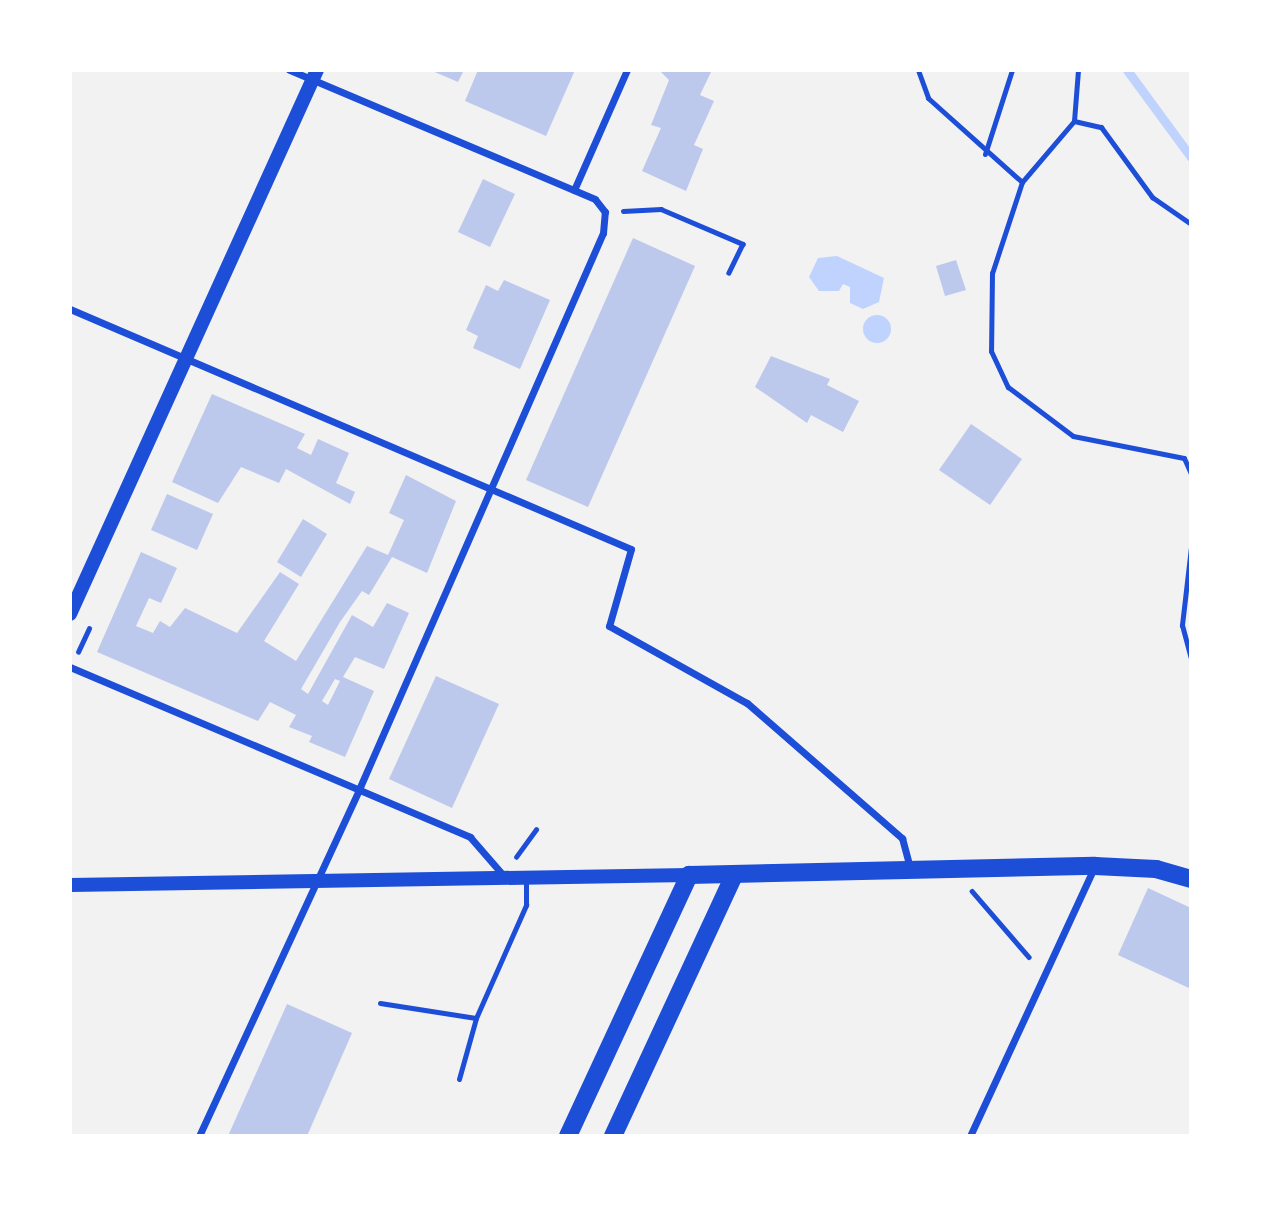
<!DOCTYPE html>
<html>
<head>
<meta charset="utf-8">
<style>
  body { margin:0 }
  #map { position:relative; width:1261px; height:1206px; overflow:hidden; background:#f2f2f2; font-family:"Alegreya Sans",sans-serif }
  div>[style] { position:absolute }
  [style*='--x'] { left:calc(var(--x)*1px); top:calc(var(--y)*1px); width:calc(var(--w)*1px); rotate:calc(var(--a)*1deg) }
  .water>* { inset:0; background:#bfd3fe }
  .round { border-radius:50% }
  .stream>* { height:9px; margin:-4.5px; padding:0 4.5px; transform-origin:4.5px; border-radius:4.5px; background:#bfd3fe }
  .building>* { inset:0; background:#bdc9ec }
  .path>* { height:4.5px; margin:-2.25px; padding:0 2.25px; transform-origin:2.25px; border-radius:2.25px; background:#1d4ed8 }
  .service>* { height:5px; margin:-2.5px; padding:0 2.5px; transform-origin:2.5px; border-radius:2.5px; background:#1d4ed8 }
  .minor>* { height:7px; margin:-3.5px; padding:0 3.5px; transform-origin:3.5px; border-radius:3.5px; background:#1d4ed8 }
  .secondary>* { height:14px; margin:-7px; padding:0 7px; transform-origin:7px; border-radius:7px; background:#1d4ed8 }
  .primary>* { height:18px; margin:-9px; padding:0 9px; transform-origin:9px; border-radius:9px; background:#1d4ed8 }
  span { translate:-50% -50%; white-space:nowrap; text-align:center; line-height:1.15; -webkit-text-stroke:7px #fff; paint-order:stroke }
  .frame { position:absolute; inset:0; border:72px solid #fff; pointer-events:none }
</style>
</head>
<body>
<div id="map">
  <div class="water">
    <i style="clip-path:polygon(837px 256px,884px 278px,879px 302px,863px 309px,850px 303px,850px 287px,843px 284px,839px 291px,819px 291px,809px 277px,818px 258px)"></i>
    <i class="round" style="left:863px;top:315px;width:28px;height:28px"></i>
  </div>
  <div class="stream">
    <i style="--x:1127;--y:70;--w:108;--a:53.7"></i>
  </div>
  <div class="building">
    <i style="clip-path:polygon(430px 70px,464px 70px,458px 82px)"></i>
    <i style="clip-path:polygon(478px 70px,575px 70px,546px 136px,465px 101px)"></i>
    <i style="clip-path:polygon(659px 70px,712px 70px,700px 95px,714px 101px,694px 145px,703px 149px,686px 191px,642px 171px,661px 128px,651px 125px,669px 80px)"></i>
    <i style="clip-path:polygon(483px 179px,515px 194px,490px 247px,458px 232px)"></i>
    <i style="clip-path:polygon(633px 238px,695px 266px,588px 507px,526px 480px)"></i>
    <i style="clip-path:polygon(956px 260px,966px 290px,945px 296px,936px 266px)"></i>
    <i style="clip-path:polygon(504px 280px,550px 300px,520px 369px,473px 348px,478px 336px,466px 330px,486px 285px,498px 291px)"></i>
    <i style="clip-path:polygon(771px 356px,830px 379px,827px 385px,859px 401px,843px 432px,811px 415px,807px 423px,755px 387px)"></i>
    <i style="clip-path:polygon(212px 394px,305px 434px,297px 448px,311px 455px,318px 439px,349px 453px,336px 483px,355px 492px,350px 504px,286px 469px,279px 483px,241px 467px,218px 503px,172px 482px)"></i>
    <i style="clip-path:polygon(971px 424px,1022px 459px,990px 505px,939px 470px)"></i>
    <i style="clip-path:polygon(evenodd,406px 475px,456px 501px,427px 573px,392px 557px,369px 595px,362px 591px,340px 622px,301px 689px,308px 694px,352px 615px,373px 627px,387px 603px,409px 613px,384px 669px,355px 657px,343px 677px,374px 691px,345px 757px,309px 742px,312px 736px,289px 727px,296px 715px,270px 702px,258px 721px,97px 652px,141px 552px,177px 568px,161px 603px,149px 598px,136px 626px,153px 633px,160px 621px,170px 627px,185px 608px,237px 633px,280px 572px,299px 584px,264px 641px,296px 661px,367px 546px,388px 555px,404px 520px,389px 513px,406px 475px,335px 679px,340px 681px,328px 705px,322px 701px,335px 679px)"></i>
    <i style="clip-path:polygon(167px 494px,213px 514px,197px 550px,151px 530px)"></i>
    <i style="clip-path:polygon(303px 519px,327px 534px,301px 577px,277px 562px)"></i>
    <i style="clip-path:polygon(436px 676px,499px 704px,452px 808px,389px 779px)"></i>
    <i style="clip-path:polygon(1148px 888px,1191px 908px,1191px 989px,1118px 955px)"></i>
    <i style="clip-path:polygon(287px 1004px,352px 1033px,307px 1136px,228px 1136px)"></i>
  </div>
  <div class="path">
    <i style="--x:623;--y:211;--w:38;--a:-3"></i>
    <i style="--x:661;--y:209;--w:89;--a:23.1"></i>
    <i style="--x:743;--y:244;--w:32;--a:116"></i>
    <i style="--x:78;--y:652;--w:26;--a:-65"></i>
    <i style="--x:516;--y:857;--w:34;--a:-54"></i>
    <i style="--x:972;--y:891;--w:87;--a:49.2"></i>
  </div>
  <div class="service">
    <i style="--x:918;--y:70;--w:30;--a:70"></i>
    <i style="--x:928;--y:98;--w:126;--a:41.8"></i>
    <i style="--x:1078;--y:70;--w:51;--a:94.5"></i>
    <i style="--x:1074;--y:121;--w:80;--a:130.4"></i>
    <i style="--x:1022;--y:182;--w:96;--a:108.2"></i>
    <i style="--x:992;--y:273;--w:78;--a:90.7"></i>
    <i style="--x:991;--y:351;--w:40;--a:65"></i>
    <i style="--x:1008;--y:387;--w:81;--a:37"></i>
    <i style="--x:1073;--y:436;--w:113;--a:11.2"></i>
    <i style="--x:1184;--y:458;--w:17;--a:66"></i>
    <i style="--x:1074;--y:121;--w:28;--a:13"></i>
    <i style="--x:1101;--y:127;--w:87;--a:53.9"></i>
    <i style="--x:1152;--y:197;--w:47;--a:34.7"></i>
    <i style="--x:985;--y:154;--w:88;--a:-72.2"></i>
    <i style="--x:1191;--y:547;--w:79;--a:96.6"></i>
    <i style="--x:1182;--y:625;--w:34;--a:75"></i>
    <i style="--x:380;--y:1003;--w:97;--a:8.9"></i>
    <i style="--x:459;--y:1079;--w:63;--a:-74.4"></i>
    <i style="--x:476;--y:1018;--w:124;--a:-66.1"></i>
    <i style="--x:526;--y:905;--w:27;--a:-90"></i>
    <i style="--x:452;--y:1136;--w:6;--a:0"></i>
  </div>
  <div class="minor">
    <i style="--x:574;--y:190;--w:131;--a:-66.2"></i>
    <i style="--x:70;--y:309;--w:610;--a:23.16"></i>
    <i style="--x:631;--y:549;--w:80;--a:105.9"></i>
    <i style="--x:609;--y:626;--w:158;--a:29.2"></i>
    <i style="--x:747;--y:703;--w:206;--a:41.1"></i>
    <i style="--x:902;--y:838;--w:31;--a:75"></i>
    <i style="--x:70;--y:667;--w:435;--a:23"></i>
    <i style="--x:470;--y:837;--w:50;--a:49"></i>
    <i style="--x:199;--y:1136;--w:384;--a:-65.2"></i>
    <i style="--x:360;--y:787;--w:605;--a:-66.32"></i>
    <i style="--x:603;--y:233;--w:21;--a:-85"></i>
    <i style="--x:605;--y:212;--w:16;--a:-128"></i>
    <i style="--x:595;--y:199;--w:332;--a:-157.1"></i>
    <i style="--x:970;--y:1136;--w:298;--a:-65.2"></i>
  </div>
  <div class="secondary">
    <i style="--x:70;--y:614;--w:597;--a:-65.58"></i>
    <i style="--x:70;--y:885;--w:619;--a:-0.93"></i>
  </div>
  <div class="primary">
    <i style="--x:568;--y:1136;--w:288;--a:-65.1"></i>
    <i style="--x:689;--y:875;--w:406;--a:-1.3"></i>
    <i style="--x:1095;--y:866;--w:61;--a:2.8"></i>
    <i style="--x:1156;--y:869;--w:36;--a:16"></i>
    <i style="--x:613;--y:1136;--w:288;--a:-65.1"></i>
  </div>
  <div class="frame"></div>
</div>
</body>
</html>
